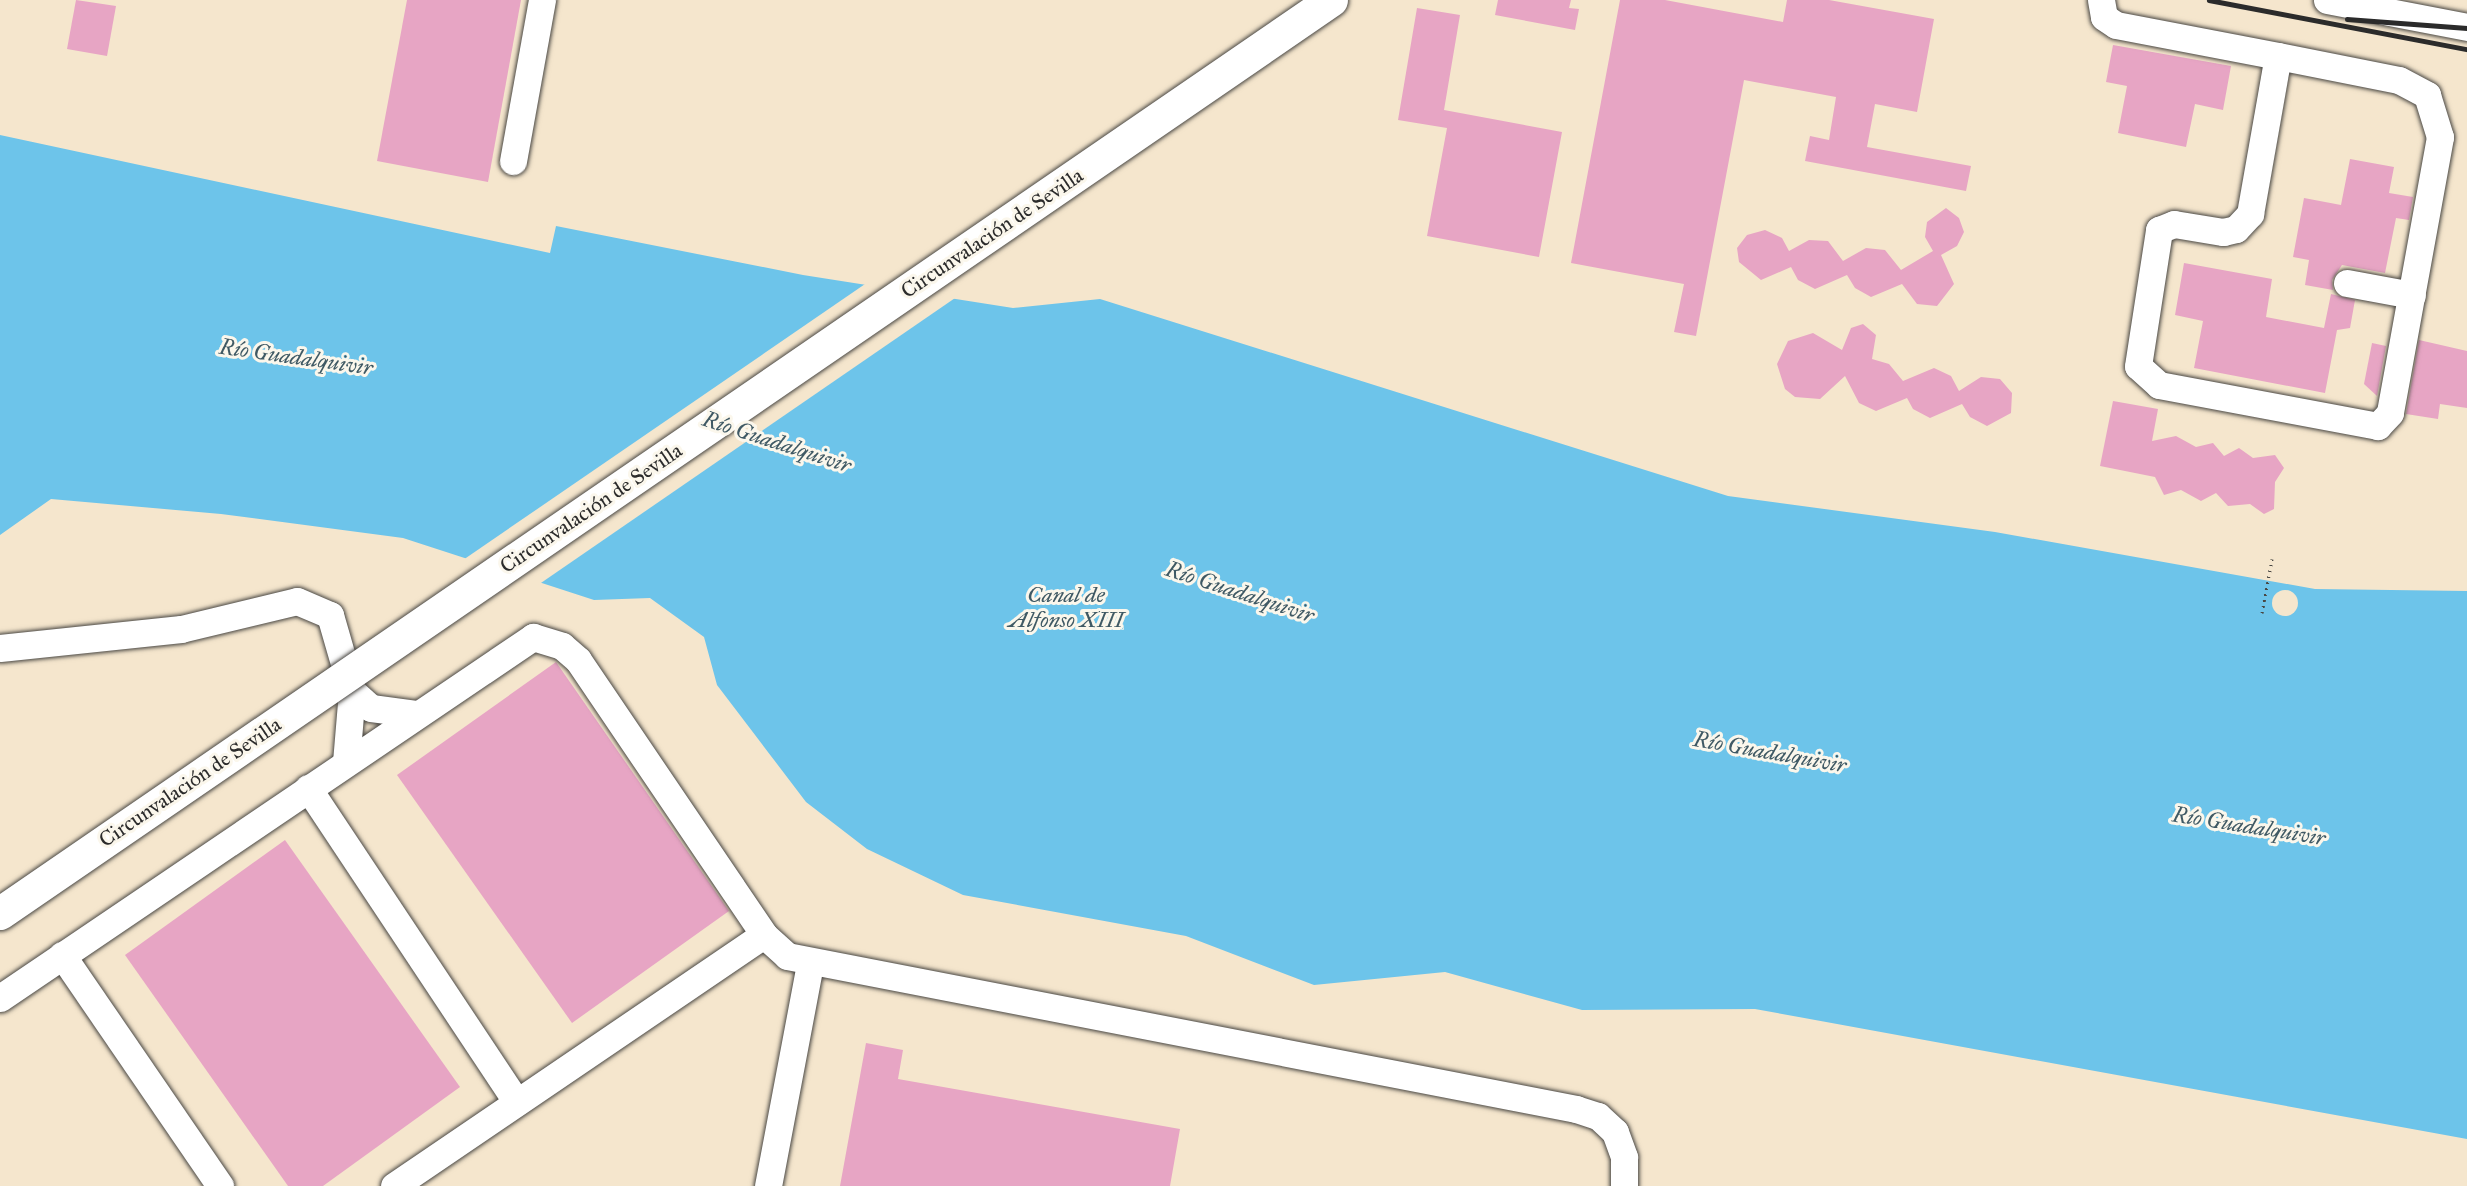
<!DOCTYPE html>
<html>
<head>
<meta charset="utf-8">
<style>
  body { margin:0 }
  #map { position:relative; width:2467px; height:1186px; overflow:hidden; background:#f5e6cd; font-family:"IM FELL Great Primer",serif }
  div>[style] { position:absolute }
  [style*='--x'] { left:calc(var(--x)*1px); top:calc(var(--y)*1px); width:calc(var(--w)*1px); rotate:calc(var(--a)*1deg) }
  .water>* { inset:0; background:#6dc4ea }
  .pier>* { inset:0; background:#f5e6cd }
  .round { border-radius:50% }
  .building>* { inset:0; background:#e7a5c4 }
  .path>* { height:3px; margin-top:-1.5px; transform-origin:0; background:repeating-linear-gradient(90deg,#494743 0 1.5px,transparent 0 6px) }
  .roads { filter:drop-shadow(0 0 2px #494743) drop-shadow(0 0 2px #494743) }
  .minor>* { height:27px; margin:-13.5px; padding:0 13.5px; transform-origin:13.5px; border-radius:13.5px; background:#fff }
  .rail>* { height:4.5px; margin:-2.25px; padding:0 2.25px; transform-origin:2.25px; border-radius:2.25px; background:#2b2b2b }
  .bridges { filter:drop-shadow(0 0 2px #494743) drop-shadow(0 0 2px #494743) }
  .highway-bridge>* { height:33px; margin:-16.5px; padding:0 16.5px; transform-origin:16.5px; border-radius:16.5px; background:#fff }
  span { translate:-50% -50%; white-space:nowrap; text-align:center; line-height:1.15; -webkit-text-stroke:6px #fbf7ec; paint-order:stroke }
  .street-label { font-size:21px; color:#2b2b2b }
  .water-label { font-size:22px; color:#3f5964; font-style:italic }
</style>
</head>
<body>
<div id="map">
  <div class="water">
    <i style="clip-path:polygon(0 135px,550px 253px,556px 226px,803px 275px,1013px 308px,1100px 299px,1728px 496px,1995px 532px,2315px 589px,2467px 591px,2467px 1139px,1755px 1009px,1582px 1010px,1445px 972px,1314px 985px,1186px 936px,963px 895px,867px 849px,806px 802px,717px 685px,704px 637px,650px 598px,594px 600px,403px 538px,221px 514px,51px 499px,0 535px)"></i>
  </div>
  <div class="pier">
    <i style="clip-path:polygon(868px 282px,958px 296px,538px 585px,463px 560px)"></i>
    <i class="round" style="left:2272px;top:590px;width:26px;height:26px"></i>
  </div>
  <div class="building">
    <i style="clip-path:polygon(76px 0,116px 6px,107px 56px,67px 49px)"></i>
    <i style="clip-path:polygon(407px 0,521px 0,488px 182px,377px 161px)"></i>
    <i style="clip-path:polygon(1498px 0,1571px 0,1569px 8px,1579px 9px,1575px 30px,1495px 15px)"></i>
    <i style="clip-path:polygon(1620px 0,1665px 0,1783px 22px,1787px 0,1829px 0,1934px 19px,1917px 112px,1875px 104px,1867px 147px,1971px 166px,1966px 191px,1805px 161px,1810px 136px,1829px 140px,1836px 97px,1744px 80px,1696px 336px,1674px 332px,1684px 284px,1571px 263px)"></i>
    <i style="clip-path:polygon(1417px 8px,1460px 15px,1444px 110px,1562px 132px,1539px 257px,1427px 236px,1447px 128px,1398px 120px)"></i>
    <i style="clip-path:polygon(2113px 45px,2231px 66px,2223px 110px,2195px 104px,2186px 147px,2118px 133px,2127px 86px,2106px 82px)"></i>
    <i style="clip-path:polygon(2350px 159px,2394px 167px,2389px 193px,2413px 197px,2409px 220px,2396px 218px,2385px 273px,2342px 265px,2332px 280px,2333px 290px,2305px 285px,2309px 260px,2293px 257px,2304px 198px,2341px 205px)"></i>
    <i style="clip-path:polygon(1946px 208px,1959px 218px,1964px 232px,1957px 246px,1941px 255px,1954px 284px,1937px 306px,1917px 304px,1902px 284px,1871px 297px,1855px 288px,1847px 275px,1815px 289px,1798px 280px,1791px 267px,1761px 280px,1739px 262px,1737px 248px,1747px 235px,1765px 230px,1782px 238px,1789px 251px,1809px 240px,1828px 241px,1843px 261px,1866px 248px,1885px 250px,1901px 270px,1933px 251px,1925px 237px,1927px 222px)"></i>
    <i style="clip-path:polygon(2184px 263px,2272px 279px,2266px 317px,2324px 328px,2331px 294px,2355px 300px,2350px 328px,2337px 330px,2325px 393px,2194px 368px,2203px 321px,2175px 315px)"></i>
    <i style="clip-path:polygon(1863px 324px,1876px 335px,1872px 359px,1889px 364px,1903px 381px,1934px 368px,1951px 376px,1959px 391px,1981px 377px,2000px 379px,2012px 393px,2011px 413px,1987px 426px,1970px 417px,1962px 404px,1930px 418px,1913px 409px,1907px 398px,1876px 411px,1859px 403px,1845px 376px,1820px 399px,1795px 397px,1785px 389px,1777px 364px,1788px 341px,1813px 333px,1842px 350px,1851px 328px)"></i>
    <i style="clip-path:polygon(2419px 340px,2467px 351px,2467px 408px,2440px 404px,2438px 419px,2406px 414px)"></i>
    <i style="clip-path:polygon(2372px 343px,2386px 346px,2377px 396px,2364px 384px)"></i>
    <i style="clip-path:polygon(2113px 401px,2158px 409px,2152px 441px,2176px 436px,2196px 447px,2213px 443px,2224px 456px,2239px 448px,2253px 458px,2275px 455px,2284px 468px,2275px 482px,2274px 509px,2264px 514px,2250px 504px,2228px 506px,2216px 493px,2201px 501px,2181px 490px,2164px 495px,2155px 477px,2100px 466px)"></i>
    <i style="clip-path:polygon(556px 662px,729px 911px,572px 1023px,397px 775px)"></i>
    <i style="clip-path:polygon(285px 840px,460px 1087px,323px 1186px,288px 1186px,125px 955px)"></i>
    <i style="clip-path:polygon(866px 1043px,903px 1050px,898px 1079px,1180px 1129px,1170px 1186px,840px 1186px)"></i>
  </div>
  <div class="path">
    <i style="--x:2262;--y:613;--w:55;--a:-79.5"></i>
  </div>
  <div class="roads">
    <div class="minor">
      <i style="--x:2101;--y:0;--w:17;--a:80"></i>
      <i style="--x:2104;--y:17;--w:14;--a:34"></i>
      <i style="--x:2116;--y:25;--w:165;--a:10.8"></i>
      <i style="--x:2278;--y:56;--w:123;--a:11.2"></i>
      <i style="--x:2399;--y:80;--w:32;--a:28"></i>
      <i style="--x:2427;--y:95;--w:44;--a:72.8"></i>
      <i style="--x:2440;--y:137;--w:280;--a:100.3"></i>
      <i style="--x:2390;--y:413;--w:18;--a:133"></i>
      <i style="--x:2378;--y:426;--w:223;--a:-169.4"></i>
      <i style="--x:2159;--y:385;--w:28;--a:-138"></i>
      <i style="--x:2138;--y:366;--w:138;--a:-81.2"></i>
      <i style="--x:2159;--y:230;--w:16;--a:-22"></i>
      <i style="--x:2174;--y:224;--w:50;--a:9.3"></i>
      <i style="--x:2223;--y:232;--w:13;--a:-13"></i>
      <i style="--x:2236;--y:229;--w:21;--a:-47"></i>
      <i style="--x:2250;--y:214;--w:160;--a:-80"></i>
      <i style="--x:2327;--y:0;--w:143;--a:10.9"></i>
      <i style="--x:513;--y:161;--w:164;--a:-79.8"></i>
      <i style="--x:2347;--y:283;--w:66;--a:10.5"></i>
      <i style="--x:0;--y:648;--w:182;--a:-6"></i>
      <i style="--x:181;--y:629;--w:119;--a:-13.6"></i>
      <i style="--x:297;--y:601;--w:36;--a:23"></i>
      <i style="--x:330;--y:615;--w:79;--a:73.9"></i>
      <i style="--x:352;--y:691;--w:71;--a:94.8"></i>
      <i style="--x:352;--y:691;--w:25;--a:42"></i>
      <i style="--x:371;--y:708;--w:45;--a:7.6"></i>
      <i style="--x:308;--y:788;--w:377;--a:56.4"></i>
      <i style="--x:62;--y:955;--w:280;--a:55.6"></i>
      <i style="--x:0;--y:998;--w:644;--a:-34.11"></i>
      <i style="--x:533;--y:637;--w:30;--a:17"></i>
      <i style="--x:562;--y:646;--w:21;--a:41"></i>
      <i style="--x:578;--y:660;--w:332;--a:55.9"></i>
      <i style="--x:764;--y:935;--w:31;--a:42"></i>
      <i style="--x:787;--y:956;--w:804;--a:10.97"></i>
      <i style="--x:1576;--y:1109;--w:23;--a:18"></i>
      <i style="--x:1598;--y:1116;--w:23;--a:43"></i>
      <i style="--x:1615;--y:1132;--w:27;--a:70"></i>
      <i style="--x:1624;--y:1157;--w:29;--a:90"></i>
      <i style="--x:394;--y:1186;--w:447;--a:-34.2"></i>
      <i style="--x:768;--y:1186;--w:226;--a:-79.3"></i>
    </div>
  </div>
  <div class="rail">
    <i style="--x:2209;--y:0;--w:263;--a:10.8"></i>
    <i style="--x:2347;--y:19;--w:120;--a:4.3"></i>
  </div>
  <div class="bridges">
    <div class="highway-bridge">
      <i style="--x:0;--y:913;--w:1614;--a:-34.45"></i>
    </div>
  </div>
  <div class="street-label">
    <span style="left:992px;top:233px;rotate:-34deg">Circunvalación de Sevilla</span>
    <span style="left:591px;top:508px;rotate:-34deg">Circunvalación de Sevilla</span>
    <span style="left:190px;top:782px;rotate:-34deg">Circunvalación de Sevilla</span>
  </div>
  <div class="water-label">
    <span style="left:296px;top:357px;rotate:8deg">Río Guadalquivir</span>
    <span style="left:777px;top:442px;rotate:18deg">Río Guadalquivir</span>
    <span style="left:1240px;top:592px;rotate:18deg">Río Guadalquivir</span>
    <span style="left:1066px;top:607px">Canal de<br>Alfonso XIII</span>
    <span style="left:1770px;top:752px;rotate:10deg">Río Guadalquivir</span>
    <span style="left:2249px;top:826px;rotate:9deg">Río Guadalquivir</span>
  </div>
</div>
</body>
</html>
